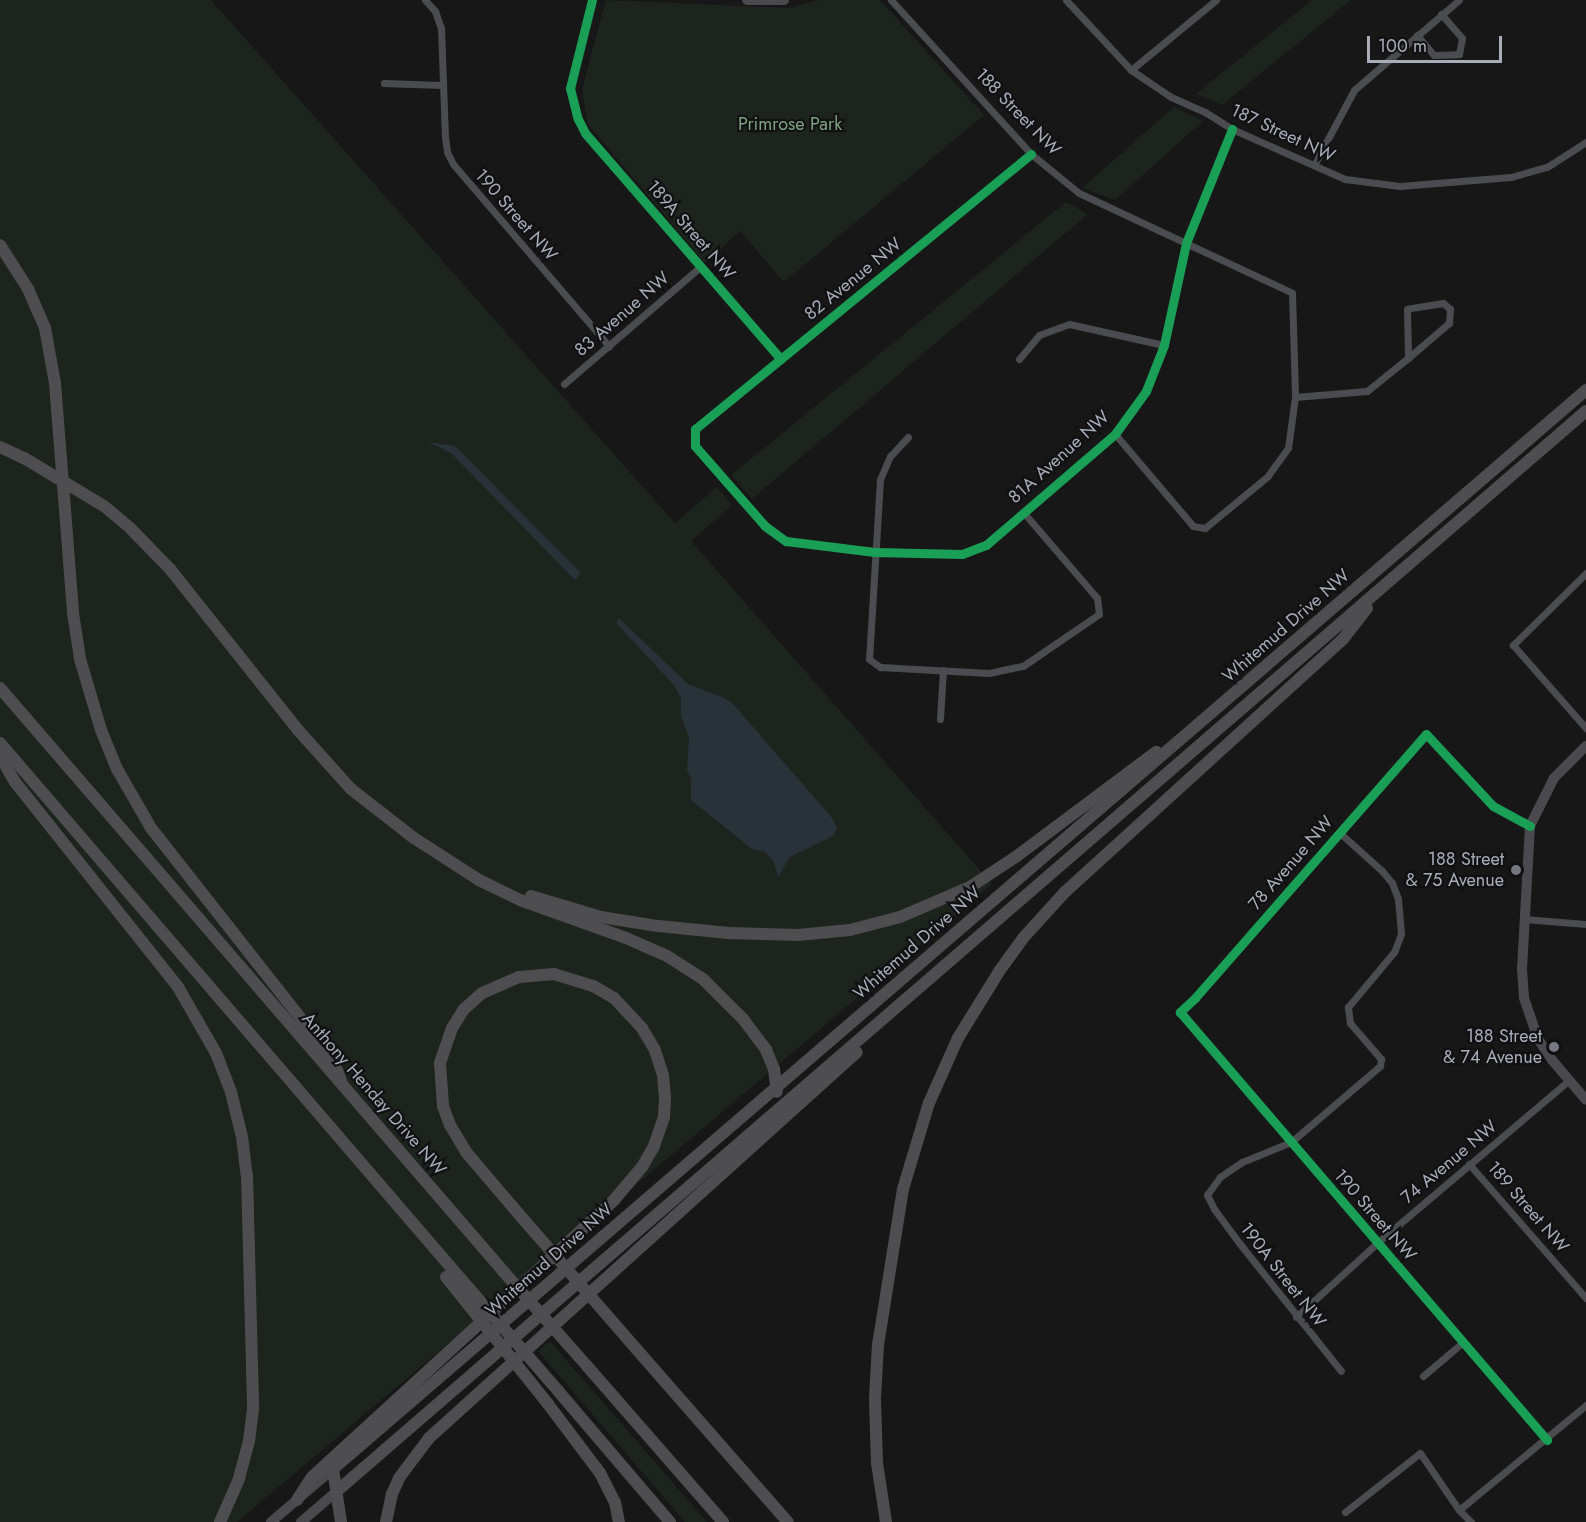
<!DOCTYPE html>
<html>
<head>
<meta charset="utf-8">
<style>
  body { margin:0 }
  #map { position:relative; width:1586px; height:1522px; overflow:hidden; background:#171717; font-family:Jost,sans-serif }
  div>[style] { position:absolute }
  [style*='--x'] { left:calc(var(--x)*1px); top:calc(var(--y)*1px); width:calc(var(--w)*1px); rotate:calc(var(--a)*1deg) }
  .green>* { inset:0; background:#1d241e }
  .water>* { inset:0; background:#2a3239 }
  .street>* { height:7px; margin:-3.5px; padding:0 3.5px; transform-origin:3.5px; border-radius:3.5px; background:#4b4c50 }
  .secondary>* { height:10px; margin:-5px; padding:0 5px; transform-origin:5px; border-radius:5px; background:#4a4a4e }
  .highway>* { height:12px; margin:-6px; padding:0 6px; transform-origin:6px; border-radius:6px; background:#4e4e51 }
  .highway-bridge>* { height:12px; margin:-6px; padding:0 6px; transform-origin:6px; border-radius:6px; background:#4e4e51 }
  .cycleway>* { height:9px; margin:-4.5px; padding:0 4.5px; transform-origin:4.5px; border-radius:4.5px; background:#1a9f57 }
  .dots>* { width:16px; height:16px; translate:-50% -50%; box-sizing:border-box; border:3px solid #111113; border-radius:50% }
  span { translate:-50% -50%; white-space:nowrap; text-align:center; line-height:1.15; -webkit-text-stroke:4.5px #111113; paint-order:stroke }
  .street-label { font-size:18px; color:#a8adb8 }
  .park-label { font-size:18px; color:#7fa381 }
  .poi-label { font-size:18px; color:#a8adb8 }
  .right { translate:-100% -50%; text-align:right }
  .scale { position:absolute; left:1367px; top:36px; width:135px; height:27px; box-sizing:border-box; border:3px solid #a8adb8; border-top:0; padding-left:8px; font-size:18px; line-height:21px; white-space:nowrap; color:#a8adb8; -webkit-text-stroke:4px #111113; paint-order:stroke }
</style>
</head>
<body>
<div id="map">
  <div class="green">
    <i style="clip-path:polygon(0 0,211px 0,675px 523px,717px 487px,732px 505px,691px 541px,992px 884px,237px 1522px,0 1522px)"></i>
    <i style="clip-path:polygon(606px 0,789px 8px,818px 0,880px 0,984px 115px,784px 282px,740px 231px,705px 263px,587px 123px,582px 89px)"></i>
    <i style="clip-path:polygon(1312px 0,1351px 0,1222px 105px,1196px 94px)"></i>
    <i style="clip-path:polygon(1174px 107px,1203px 121px,1115px 200px,1082px 188px)"></i>
    <i style="clip-path:polygon(1066px 202px,1088px 214px,752px 499px,731px 475px)"></i>
    <i style="clip-path:polygon(550px 1341px,707px 1522px,685px 1522px,538px 1351px)"></i>
  </div>
  <div class="water">
    <i style="clip-path:polygon(428px 442px,455px 446px,581px 573px,575px 580px,451px 453px)"></i>
    <i style="clip-path:polygon(620px 619px,688px 684px,725px 698px,735px 706px,832px 818px,837px 828px,833px 836px,790px 857px,778px 877px,773px 860px,765px 852px,752px 849px,691px 800px,691px 779px,687px 770px,689px 737px,681px 717px,681px 698px,674px 685px,617px 624px,617px 620px)"></i>
  </div>
  <div class="street">
    <i style="--x:425;--y:0;--w:15;--a:48"></i>
    <i style="--x:435;--y:11;--w:18;--a:71"></i>
    <i style="--x:441;--y:28;--w:109;--a:87.9"></i>
    <i style="--x:445;--y:137;--w:15;--a:82"></i>
    <i style="--x:447;--y:152;--w:13;--a:63"></i>
    <i style="--x:453;--y:164;--w:240;--a:49.4"></i>
    <i style="--x:592;--y:0;--w:91;--a:104"></i>
    <i style="--x:570;--y:88;--w:32;--a:76"></i>
    <i style="--x:578;--y:119;--w:16;--a:63"></i>
    <i style="--x:585;--y:133;--w:299;--a:49.1"></i>
    <i style="--x:891;--y:0;--w:208;--a:47.7"></i>
    <i style="--x:1031;--y:154;--w:62;--a:39.1"></i>
    <i style="--x:1079;--y:193;--w:235;--a:25.1"></i>
    <i style="--x:1292;--y:293;--w:104;--a:88.3"></i>
    <i style="--x:1295;--y:397;--w:51;--a:97.8"></i>
    <i style="--x:1288;--y:448;--w:34;--a:126"></i>
    <i style="--x:1268;--y:476;--w:82;--a:140.5"></i>
    <i style="--x:1205;--y:528;--w:12;--a:-171"></i>
    <i style="--x:1193;--y:526;--w:121;--a:-130.3"></i>
    <i style="--x:1066;--y:0;--w:96;--a:47.1"></i>
    <i style="--x:1131;--y:70;--w:48;--a:34"></i>
    <i style="--x:1171;--y:97;--w:37;--a:24"></i>
    <i style="--x:1205;--y:112;--w:32;--a:32"></i>
    <i style="--x:1232;--y:129;--w:124;--a:23.9"></i>
    <i style="--x:1345;--y:179;--w:55;--a:7.3"></i>
    <i style="--x:1400;--y:186;--w:111;--a:-4.6"></i>
    <i style="--x:1511;--y:177;--w:37;--a:-16"></i>
    <i style="--x:1547;--y:167;--w:46;--a:-32.7"></i>
    <i style="--x:1417;--y:35;--w:26;--a:50"></i>
    <i style="--x:1434;--y:55;--w:25;--a:-2"></i>
    <i style="--x:1459;--y:54;--w:16;--a:-79"></i>
    <i style="--x:1462;--y:38;--w:32;--a:-131"></i>
    <i style="--x:1131;--y:70;--w:110;--a:-39.5"></i>
    <i style="--x:384;--y:83;--w:57;--a:2"></i>
    <i style="--x:1031;--y:154;--w:434;--a:140.7"></i>
    <i style="--x:695;--y:429;--w:17;--a:90"></i>
    <i style="--x:695;--y:446;--w:106;--a:48.8"></i>
    <i style="--x:765;--y:526;--w:26;--a:36"></i>
    <i style="--x:786;--y:541;--w:89;--a:7.1"></i>
    <i style="--x:874;--y:552;--w:88;--a:1.3"></i>
    <i style="--x:962;--y:554;--w:26;--a:-21"></i>
    <i style="--x:986;--y:545;--w:170;--a:-40.7"></i>
    <i style="--x:1115;--y:434;--w:53;--a:-54.2"></i>
    <i style="--x:1146;--y:391;--w:49;--a:-68.6"></i>
    <i style="--x:1164;--y:345;--w:104;--a:-77.8"></i>
    <i style="--x:1186;--y:243;--w:123;--a:-68"></i>
    <i style="--x:1314;--y:165;--w:85;--a:-61.9"></i>
    <i style="--x:1354;--y:90;--w:138;--a:-40.6"></i>
    <i style="--x:1019;--y:359;--w:31;--a:-50"></i>
    <i style="--x:1039;--y:335;--w:32;--a:-20"></i>
    <i style="--x:1069;--y:324;--w:97;--a:12.5"></i>
    <i style="--x:564;--y:384;--w:179;--a:-40.7"></i>
    <i style="--x:1295;--y:397;--w:72;--a:-4.8"></i>
    <i style="--x:1367;--y:391;--w:53;--a:-38.8"></i>
    <i style="--x:1408;--y:358;--w:54;--a:-40.5"></i>
    <i style="--x:1449;--y:323;--w:14;--a:-86"></i>
    <i style="--x:1450;--y:309;--w:9;--a:-139"></i>
    <i style="--x:1443;--y:303;--w:36;--a:171"></i>
    <i style="--x:1407;--y:309;--w:49;--a:88.8"></i>
    <i style="--x:908;--y:437;--w:26;--a:133"></i>
    <i style="--x:890;--y:456;--w:26;--a:113"></i>
    <i style="--x:880;--y:480;--w:179;--a:93.5"></i>
    <i style="--x:869;--y:659;--w:14;--a:36"></i>
    <i style="--x:880;--y:667;--w:109;--a:3.2"></i>
    <i style="--x:989;--y:673;--w:35;--a:-12"></i>
    <i style="--x:1023;--y:666;--w:92;--a:-34.4"></i>
    <i style="--x:1099;--y:614;--w:16;--a:-97"></i>
    <i style="--x:1097;--y:598;--w:113;--a:-130.7"></i>
    <i style="--x:1586;--y:573;--w:103;--a:135.4"></i>
    <i style="--x:1513;--y:645;--w:111;--a:48.7"></i>
    <i style="--x:940;--y:719;--w:49;--a:-86.5"></i>
    <i style="--x:1530;--y:826;--w:42;--a:-151.6"></i>
    <i style="--x:1493;--y:806;--w:98;--a:-132.9"></i>
    <i style="--x:1426;--y:734;--w:351;--a:131.2"></i>
    <i style="--x:1195;--y:998;--w:21;--a:137"></i>
    <i style="--x:1180;--y:1012;--w:564;--a:49.39"></i>
    <i style="--x:1340;--y:833;--w:57;--a:42.1"></i>
    <i style="--x:1382;--y:871;--w:16;--a:50"></i>
    <i style="--x:1392;--y:883;--w:17;--a:69"></i>
    <i style="--x:1398;--y:899;--w:35;--a:85"></i>
    <i style="--x:1401;--y:934;--w:19;--a:111"></i>
    <i style="--x:1394;--y:952;--w:72;--a:129.9"></i>
    <i style="--x:1348;--y:1007;--w:16;--a:83"></i>
    <i style="--x:1350;--y:1023;--w:48;--a:49.3"></i>
    <i style="--x:1381;--y:1059;--w:7;--a:98"></i>
    <i style="--x:1380;--y:1066;--w:117;--a:139.5"></i>
    <i style="--x:1291;--y:1142;--w:53;--a:157.8"></i>
    <i style="--x:1242;--y:1162;--w:27;--a:146"></i>
    <i style="--x:1220;--y:1177;--w:22;--a:126"></i>
    <i style="--x:1207;--y:1195;--w:16;--a:63"></i>
    <i style="--x:1214;--y:1209;--w:44;--a:53.4"></i>
    <i style="--x:1240;--y:1244;--w:162;--a:51.5"></i>
    <i style="--x:1524;--y:919;--w:62;--a:4.6"></i>
    <i style="--x:1469;--y:1164;--w:178;--a:48.9"></i>
    <i style="--x:1296;--y:1317;--w:110;--a:-42.4"></i>
    <i style="--x:1377;--y:1243;--w:252;--a:-40.3"></i>
    <i style="--x:1423;--y:1376;--w:52;--a:-40.4"></i>
    <i style="--x:1459;--y:1510;--w:165;--a:-39.6"></i>
    <i style="--x:1345;--y:1512;--w:95;--a:-38.2"></i>
    <i style="--x:1420;--y:1453;--w:69;--a:55.6"></i>
    <i style="--x:1459;--y:1510;--w:17;--a:45"></i>
  </div>
  <div class="secondary">
    <i style="--x:747;--y:0;--w:37;--a:0"></i>
    <i style="--x:1586;--y:746;--w:45;--a:135"></i>
    <i style="--x:1554;--y:778;--w:54;--a:116.6"></i>
    <i style="--x:1530;--y:826;--w:143;--a:93.2"></i>
    <i style="--x:1522;--y:969;--w:29;--a:86"></i>
    <i style="--x:1524;--y:998;--w:43;--a:71.1"></i>
    <i style="--x:1538;--y:1039;--w:25;--a:56"></i>
    <i style="--x:1552;--y:1060;--w:52;--a:49.6"></i>
    <i style="--x:271;--y:1522;--w:82;--a:-40.5"></i>
    <i style="--x:301;--y:1522;--w:48;--a:-40.7"></i>
  </div>
  <div class="highway">
    <i style="--x:0;--y:245;--w:52;--a:57.5"></i>
    <i style="--x:28;--y:289;--w:43;--a:66.4"></i>
    <i style="--x:45;--y:328;--w:56;--a:79.7"></i>
    <i style="--x:55;--y:383;--w:231;--a:85.5"></i>
    <i style="--x:73;--y:613;--w:47;--a:81.3"></i>
    <i style="--x:80;--y:659;--w:74;--a:73.5"></i>
    <i style="--x:101;--y:730;--w:42;--a:67.7"></i>
    <i style="--x:117;--y:769;--w:68;--a:60"></i>
    <i style="--x:151;--y:828;--w:294;--a:51.8"></i>
    <i style="--x:333;--y:1059;--w:27;--a:70"></i>
    <i style="--x:0;--y:447;--w:26;--a:25"></i>
    <i style="--x:104;--y:506;--w:35;--a:40"></i>
    <i style="--x:131;--y:529;--w:56;--a:45.7"></i>
    <i style="--x:170;--y:569;--w:206;--a:51.5"></i>
    <i style="--x:298;--y:730;--w:79;--a:48.1"></i>
    <i style="--x:351;--y:789;--w:80;--a:37.9"></i>
    <i style="--x:414;--y:838;--w:77;--a:32.9"></i>
    <i style="--x:479;--y:880;--w:46;--a:26"></i>
    <i style="--x:520;--y:900;--w:113;--a:19.7"></i>
    <i style="--x:626;--y:938;--w:45;--a:23.7"></i>
    <i style="--x:667;--y:956;--w:43;--a:32.6"></i>
    <i style="--x:703;--y:979;--w:57;--a:45"></i>
    <i style="--x:743;--y:1019;--w:39;--a:53"></i>
    <i style="--x:766;--y:1050;--w:21;--a:67"></i>
    <i style="--x:774;--y:1069;--w:23;--a:83"></i>
    <i style="--x:0;--y:688;--w:770;--a:49.21"></i>
    <i style="--x:0;--y:743;--w:696;--a:49.31"></i>
    <i style="--x:0;--y:756;--w:30;--a:60"></i>
    <i style="--x:15;--y:782;--w:262;--a:51.5"></i>
    <i style="--x:178;--y:987;--w:76;--a:60.1"></i>
    <i style="--x:216;--y:1053;--w:42;--a:69"></i>
    <i style="--x:231;--y:1092;--w:46;--a:76.3"></i>
    <i style="--x:242;--y:1137;--w:38;--a:83"></i>
    <i style="--x:247;--y:1175;--w:234;--a:88.5"></i>
    <i style="--x:253;--y:1409;--w:32;--a:97"></i>
    <i style="--x:249;--y:1441;--w:39;--a:105"></i>
    <i style="--x:239;--y:1479;--w:47;--a:113.8"></i>
    <i style="--x:531;--y:896;--w:73;--a:16.7"></i>
    <i style="--x:601;--y:917;--w:58;--a:9"></i>
    <i style="--x:658;--y:926;--w:71;--a:5.6"></i>
    <i style="--x:729;--y:933;--w:69;--a:1.7"></i>
    <i style="--x:798;--y:935;--w:52;--a:-5.5"></i>
    <i style="--x:850;--y:930;--w:52;--a:-14.6"></i>
    <i style="--x:900;--y:917;--w:76;--a:-23.2"></i>
    <i style="--x:970;--y:887;--w:56;--a:-33.4"></i>
    <i style="--x:1017;--y:856;--w:174;--a:-36.8"></i>
    <i style="--x:625;--y:1336;--w:247;--a:48.8"></i>
    <i style="--x:587;--y:1366;--w:207;--a:48.9"></i>
    <i style="--x:559;--y:1392;--w:171;--a:49.5"></i>
    <i style="--x:548;--y:1404;--w:86;--a:53"></i>
    <i style="--x:600;--y:1473;--w:33;--a:63"></i>
    <i style="--x:615;--y:1502;--w:20;--a:79"></i>
    <i style="--x:337;--y:1491;--w:1651;--a:-40.85"></i>
    <i style="--x:297;--y:1500;--w:27;--a:-57"></i>
    <i style="--x:312;--y:1477;--w:410;--a:-42.5"></i>
    <i style="--x:614;--y:1200;--w:43;--a:-49.7"></i>
    <i style="--x:642;--y:1167;--w:24;--a:-60"></i>
    <i style="--x:654;--y:1146;--w:31;--a:-71"></i>
    <i style="--x:664;--y:1117;--w:19;--a:-87"></i>
    <i style="--x:665;--y:1098;--w:23;--a:-95"></i>
    <i style="--x:663;--y:1075;--w:26;--a:-108"></i>
    <i style="--x:655;--y:1050;--w:26;--a:-121"></i>
    <i style="--x:642;--y:1028;--w:41;--a:-133"></i>
    <i style="--x:614;--y:998;--w:24;--a:-150"></i>
    <i style="--x:593;--y:986;--w:41;--a:-162.9"></i>
    <i style="--x:554;--y:974;--w:35;--a:175"></i>
    <i style="--x:519;--y:977;--w:40;--a:156.6"></i>
    <i style="--x:482;--y:993;--w:24;--a:138"></i>
    <i style="--x:464;--y:1009;--w:22;--a:122"></i>
    <i style="--x:452;--y:1028;--w:37;--a:109"></i>
    <i style="--x:440;--y:1063;--w:43;--a:86"></i>
    <i style="--x:443;--y:1106;--w:20;--a:70"></i>
    <i style="--x:450;--y:1125;--w:31;--a:59"></i>
    <i style="--x:466;--y:1152;--w:79;--a:49.6"></i>
    <i style="--x:341;--y:1522;--w:54;--a:-98.6"></i>
    <i style="--x:333;--y:1469;--w:1654;--a:-40.73"></i>
    <i style="--x:386;--y:1522;--w:29;--a:-78"></i>
    <i style="--x:392;--y:1494;--w:17;--a:-66"></i>
    <i style="--x:399;--y:1478;--w:50;--a:-53.1"></i>
    <i style="--x:429;--y:1438;--w:576;--a:-42.05"></i>
    <i style="--x:886;--y:1522;--w:60;--a:-98.7"></i>
    <i style="--x:877;--y:1463;--w:65;--a:-91.8"></i>
    <i style="--x:875;--y:1398;--w:53;--a:-86.8"></i>
    <i style="--x:878;--y:1345;--w:158;--a:-80.9"></i>
    <i style="--x:903;--y:1189;--w:90;--a:-73.2"></i>
    <i style="--x:929;--y:1103;--w:71;--a:-66"></i>
    <i style="--x:958;--y:1038;--w:80;--a:-58.3"></i>
    <i style="--x:1000;--y:970;--w:41;--a:-54"></i>
    <i style="--x:1024;--y:937;--w:61;--a:-47.7"></i>
    <i style="--x:1065;--y:892;--w:376;--a:-42.3"></i>
    <i style="--x:1343;--y:639;--w:39;--a:-52"></i>
  </div>
  <div class="highway-bridge">
    <i style="--x:24;--y:458;--w:93;--a:31"></i>
    <i style="--x:517;--y:1212;--w:164;--a:48.9"></i>
    <i style="--x:454;--y:1271;--w:160;--a:49"></i>
    <i style="--x:503;--y:1271;--w:127;--a:48.5"></i>
    <i style="--x:446;--y:1277;--w:163;--a:51.2"></i>
  </div>
  <div class="cycleway">
    <i style="--x:592;--y:0;--w:91;--a:104"></i>
    <i style="--x:570;--y:88;--w:32;--a:76"></i>
    <i style="--x:578;--y:119;--w:16;--a:63"></i>
    <i style="--x:585;--y:133;--w:299;--a:49.1"></i>
    <i style="--x:1031;--y:154;--w:434;--a:140.7"></i>
    <i style="--x:695;--y:429;--w:17;--a:90"></i>
    <i style="--x:695;--y:446;--w:106;--a:48.8"></i>
    <i style="--x:765;--y:526;--w:26;--a:36"></i>
    <i style="--x:786;--y:541;--w:89;--a:7.1"></i>
    <i style="--x:874;--y:552;--w:88;--a:1.3"></i>
    <i style="--x:962;--y:554;--w:26;--a:-21"></i>
    <i style="--x:986;--y:545;--w:170;--a:-40.7"></i>
    <i style="--x:1115;--y:434;--w:53;--a:-54.2"></i>
    <i style="--x:1146;--y:391;--w:49;--a:-68.6"></i>
    <i style="--x:1164;--y:345;--w:104;--a:-77.8"></i>
    <i style="--x:1186;--y:243;--w:123;--a:-68"></i>
    <i style="--x:1530;--y:826;--w:42;--a:-151.6"></i>
    <i style="--x:1493;--y:806;--w:98;--a:-132.9"></i>
    <i style="--x:1426;--y:734;--w:351;--a:131.2"></i>
    <i style="--x:1195;--y:998;--w:21;--a:137"></i>
    <i style="--x:1180;--y:1012;--w:564;--a:49.39"></i>
  </div>
  <div class="dots">
    <i style="left:1516px;top:870px;background:#757880"></i>
    <i style="left:1554px;top:1047px;background:#757880"></i>
  </div>
  <div class="street-label">
    <span style="left:1018px;top:112px;rotate:46deg">188 Street NW</span>
    <span style="left:1283px;top:133px;rotate:25deg">187 Street NW</span>
    <span style="left:516px;top:215px;rotate:49deg">190 Street NW</span>
    <span style="left:691px;top:230px;rotate:49deg">189A Street NW</span>
    <span style="left:853px;top:279px;rotate:-39deg">82 Avenue NW</span>
    <span style="left:622px;top:314px;rotate:-41deg">83 Avenue NW</span>
    <span style="left:1059px;top:457px;rotate:-42deg">81A Avenue NW</span>
    <span style="left:1286px;top:626px;rotate:-41deg">Whitemud Drive NW</span>
    <span style="left:1291px;top:863px;rotate:-49deg">78 Avenue NW</span>
    <span style="left:917px;top:943px;rotate:-41deg">Whitemud Drive NW</span>
    <span style="left:374px;top:1094px;rotate:49deg">Anthony Henday Drive NW</span>
    <span style="left:1449px;top:1162px;rotate:-40deg">74 Avenue NW</span>
    <span style="left:1528px;top:1207px;rotate:49deg">189 Street NW</span>
    <span style="left:1375px;top:1215px;rotate:49deg">190 Street NW</span>
    <span style="left:549px;top:1260px;rotate:-41deg">Whitemud Drive NW</span>
    <span style="left:1283px;top:1275px;rotate:52deg">190A Street NW</span>
  </div>
  <div class="park-label">
    <span style="left:790px;top:124px">Primrose Park</span>
  </div>
  <div class="poi-label">
    <span class="right" style="left:1504px;top:870px">188 Street<br>&amp; 75 Avenue</span>
    <span class="right" style="left:1542px;top:1047px">188 Street<br>&amp; 74 Avenue</span>
  </div>
  <div class="scale">100 m</div>
</div>
</body>
</html>
